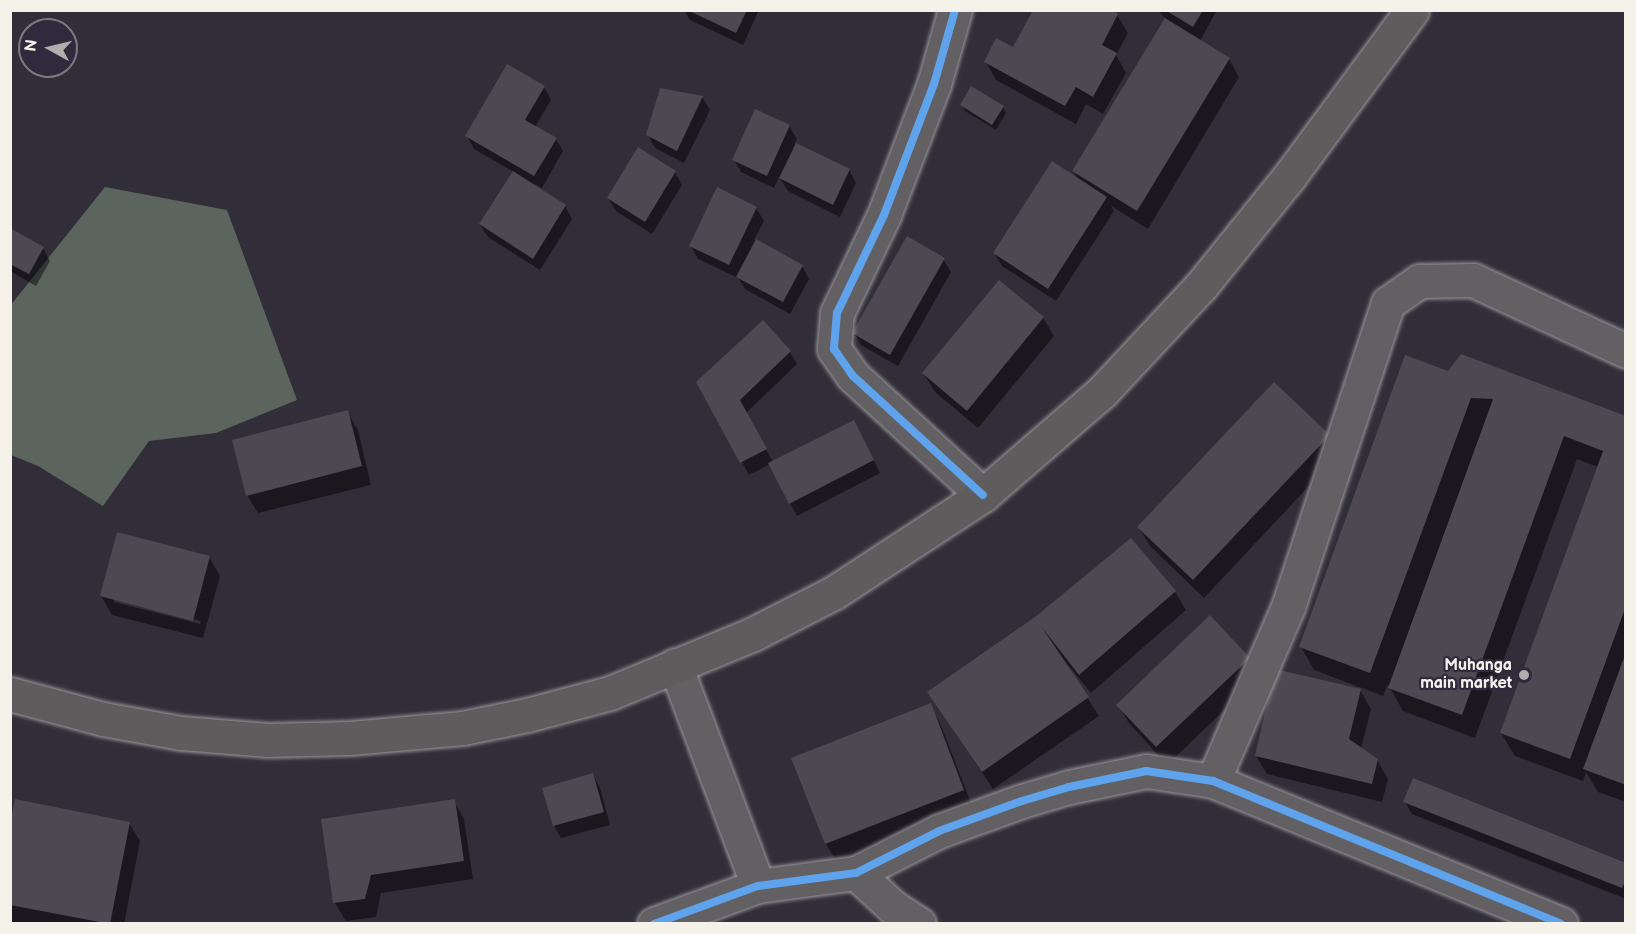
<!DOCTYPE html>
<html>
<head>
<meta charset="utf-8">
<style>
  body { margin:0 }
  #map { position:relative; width:1636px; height:934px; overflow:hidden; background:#312e39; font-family:"Balsamiq Sans",sans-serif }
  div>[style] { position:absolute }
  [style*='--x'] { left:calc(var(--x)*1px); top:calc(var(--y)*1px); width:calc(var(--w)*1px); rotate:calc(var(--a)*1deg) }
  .green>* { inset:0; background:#5b655d }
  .shadow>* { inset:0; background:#0007 }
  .building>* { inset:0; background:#4e4852 }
  .roads { filter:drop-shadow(0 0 2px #9a989b) drop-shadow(0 0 2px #9a989b) }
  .minor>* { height:33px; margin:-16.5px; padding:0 16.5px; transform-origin:16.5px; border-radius:16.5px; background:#626063 }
  .highway>* { height:33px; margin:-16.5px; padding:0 16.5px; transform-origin:16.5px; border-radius:16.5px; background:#5f5c5d }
  .cycleway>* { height:8px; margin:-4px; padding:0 4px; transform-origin:4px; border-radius:4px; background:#60a3ed }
  .dots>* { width:16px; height:16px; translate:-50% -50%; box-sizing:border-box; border:3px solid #2f2a3d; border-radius:50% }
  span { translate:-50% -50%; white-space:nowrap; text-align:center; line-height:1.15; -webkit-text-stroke:4.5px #2f2a3d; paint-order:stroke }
  .poi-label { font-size:16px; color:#f4f1e8; font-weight:700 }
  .right { translate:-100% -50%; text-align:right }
  .frame { position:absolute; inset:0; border:12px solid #f4f1e8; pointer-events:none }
  .north { position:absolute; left:18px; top:18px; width:60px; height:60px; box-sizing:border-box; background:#2f2a3d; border:2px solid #7e7a81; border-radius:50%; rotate:278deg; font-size:16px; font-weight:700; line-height:24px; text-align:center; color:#f4f1e8 }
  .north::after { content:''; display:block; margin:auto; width:21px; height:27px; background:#b0adab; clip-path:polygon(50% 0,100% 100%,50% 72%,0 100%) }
</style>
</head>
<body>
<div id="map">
  <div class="green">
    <i style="clip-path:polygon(105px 187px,227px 210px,297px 400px,216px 433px,149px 441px,103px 506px,38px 466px,11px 455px,10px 306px)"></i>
  </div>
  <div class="shadow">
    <i style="clip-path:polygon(684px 10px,759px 10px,743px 45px,690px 20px)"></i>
    <i style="clip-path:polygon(1158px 10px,1217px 10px,1200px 41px,1229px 59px,1239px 77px,1148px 229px,1111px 206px,1114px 211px,1056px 301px,1002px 266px,994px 253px,1079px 180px,1073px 171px,1166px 19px)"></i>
    <i style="clip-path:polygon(1117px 15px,1128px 33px,1116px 55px,1126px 73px,1103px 114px,1086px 104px,1076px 124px,996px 80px,986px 62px,1013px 49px)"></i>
    <i style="clip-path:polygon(544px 87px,551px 100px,535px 127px,556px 139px,563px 151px,542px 188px,535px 184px,534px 186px,565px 206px,572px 219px,540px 270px,488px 237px,480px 225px,514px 172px,474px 149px,467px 136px)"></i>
    <i style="clip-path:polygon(661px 90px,702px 97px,710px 110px,684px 163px,655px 148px,648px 135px)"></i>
    <i style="clip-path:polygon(962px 105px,1003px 107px,1006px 113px,996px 130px,965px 111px)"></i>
    <i style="clip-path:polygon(789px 126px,797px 139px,794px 144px,849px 170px,856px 183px,840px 217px,788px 191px,779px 177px,774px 188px,741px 172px,734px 160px)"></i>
    <i style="clip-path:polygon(675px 172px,682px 185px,652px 234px,616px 211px,608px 198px)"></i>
    <i style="clip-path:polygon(756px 208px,764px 221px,754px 240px,802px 266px,809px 279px,790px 314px,745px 289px,738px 278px,698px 259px,691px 246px)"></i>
    <i style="clip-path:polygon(10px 230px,43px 248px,50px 261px,36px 286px,10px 271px)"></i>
    <i style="clip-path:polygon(943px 259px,951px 272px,898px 366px,861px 345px,854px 333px)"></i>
    <i style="clip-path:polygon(999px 282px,1043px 318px,1054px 336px,978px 428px,935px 392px,924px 374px)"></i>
    <i style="clip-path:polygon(790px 352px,797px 364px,746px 413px,773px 462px,861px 434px,880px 473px,797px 516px,770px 464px,749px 475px,698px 382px)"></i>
    <i style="clip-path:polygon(1448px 372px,1626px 418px,1626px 802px,1598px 792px,1586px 772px,1583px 781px,1515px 756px,1501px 733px,1598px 467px,1577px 459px,1475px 738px,1403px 711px,1388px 684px,1383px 696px,1314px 670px,1301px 647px)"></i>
    <i style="clip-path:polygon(347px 412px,358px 430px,371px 485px,258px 513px,247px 495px)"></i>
    <i style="clip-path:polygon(1329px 436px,1339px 454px,1204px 598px,1150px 546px,1139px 528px)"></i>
    <i style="clip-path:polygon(1131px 540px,1175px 592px,1186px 610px,1091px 693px,1069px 666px,1067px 667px,1099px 716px,993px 789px,940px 710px,1036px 618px)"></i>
    <i style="clip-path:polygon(evenodd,209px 557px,220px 576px,203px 638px,112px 615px,101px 596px,209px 557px,114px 598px,201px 621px,200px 624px,114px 602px,114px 598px)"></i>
    <i style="clip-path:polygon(1249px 659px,1259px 677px,1167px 765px,1129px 723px,1118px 705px)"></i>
    <i style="clip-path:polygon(1360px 690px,1371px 709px,1361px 749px,1377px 760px,1388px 779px,1382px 802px,1267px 774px,1256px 756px)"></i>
    <i style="clip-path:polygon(930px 705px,940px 723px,973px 808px,837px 862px,826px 844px)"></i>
    <i style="clip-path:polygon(593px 775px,600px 788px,610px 825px,561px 838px,554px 826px,544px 789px)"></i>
    <i style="clip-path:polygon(454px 801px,464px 819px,473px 879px,381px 893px,376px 917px,346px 921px,335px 903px,323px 821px)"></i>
    <i style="clip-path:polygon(1405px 802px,1626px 864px,1626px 899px,1412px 814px)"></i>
    <i style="clip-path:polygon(129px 823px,140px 841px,124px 924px,23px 924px,10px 921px,10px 832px)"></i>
  </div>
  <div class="building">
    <i style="clip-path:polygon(687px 10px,747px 10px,736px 33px)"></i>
    <i style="clip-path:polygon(1033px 10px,1113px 10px,1118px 14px,1102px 45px,1117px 53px,1093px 97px,1076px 87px,1065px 106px,984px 62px,996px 38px,1013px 47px)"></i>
    <i style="clip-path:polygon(1165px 10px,1203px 10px,1193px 27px)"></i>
    <i style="clip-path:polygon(1165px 18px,1230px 58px,1137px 211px,1072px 171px)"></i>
    <i style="clip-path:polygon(507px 64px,545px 86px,525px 120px,557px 138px,534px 176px,465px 136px)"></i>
    <i style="clip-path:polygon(971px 86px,1004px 106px,992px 125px,960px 105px)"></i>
    <i style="clip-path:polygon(660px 88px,703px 96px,677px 151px,646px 135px)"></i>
    <i style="clip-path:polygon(755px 109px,790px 125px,767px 176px,732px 160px)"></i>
    <i style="clip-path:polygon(796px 143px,850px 169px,833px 205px,779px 178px)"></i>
    <i style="clip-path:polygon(638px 147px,676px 171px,645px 222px,607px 198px)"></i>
    <i style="clip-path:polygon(1052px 161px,1107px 197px,1048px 289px,993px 253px)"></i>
    <i style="clip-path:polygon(513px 171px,566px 205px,533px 259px,479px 224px)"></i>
    <i style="clip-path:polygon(717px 187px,757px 207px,729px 265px,689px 246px)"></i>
    <i style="clip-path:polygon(10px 228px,44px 247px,29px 274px,10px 264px)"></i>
    <i style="clip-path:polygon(907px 236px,945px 258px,890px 355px,852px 333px)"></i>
    <i style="clip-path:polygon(756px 239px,803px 265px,783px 302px,736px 277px)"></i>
    <i style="clip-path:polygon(999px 280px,1044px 317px,967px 411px,922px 373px)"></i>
    <i style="clip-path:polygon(763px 320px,791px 351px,740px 400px,767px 449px,740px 463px,696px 382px)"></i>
    <i style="clip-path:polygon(1461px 354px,1626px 416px,1626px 606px,1570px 759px,1500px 733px,1603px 451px,1564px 436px,1462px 715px,1388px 688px,1493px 399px,1471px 398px,1370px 673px,1299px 647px,1405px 355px,1448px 371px)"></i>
    <i style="clip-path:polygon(1274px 382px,1330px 435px,1193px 580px,1137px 527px)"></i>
    <i style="clip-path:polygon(348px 410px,362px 466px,246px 496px,232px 440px)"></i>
    <i style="clip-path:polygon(854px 420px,874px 460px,789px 504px,768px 463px)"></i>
    <i style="clip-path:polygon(117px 532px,210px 556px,193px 621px,100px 596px)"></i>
    <i style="clip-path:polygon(1131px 538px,1176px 591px,1079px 675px,1041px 626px,1089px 697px,982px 772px,927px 692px,1035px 617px)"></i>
    <i style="clip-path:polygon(1210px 615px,1250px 658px,1156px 747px,1116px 705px)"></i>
    <i style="clip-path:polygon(1625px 655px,1626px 655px,1626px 785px,1583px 769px)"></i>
    <i style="clip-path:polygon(1275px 669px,1361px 689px,1349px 739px,1378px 759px,1372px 784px,1255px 756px)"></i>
    <i style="clip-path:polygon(931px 703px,964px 790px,825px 844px,791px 758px)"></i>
    <i style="clip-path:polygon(593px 773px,604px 812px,553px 826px,542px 788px)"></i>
    <i style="clip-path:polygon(1413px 778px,1626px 863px,1626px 879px,1622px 888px,1403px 802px)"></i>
    <i style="clip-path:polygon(15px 799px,130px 822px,110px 924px,10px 905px,10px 824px)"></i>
    <i style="clip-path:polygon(455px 799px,464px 861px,371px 875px,365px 899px,333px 903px,321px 819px)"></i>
  </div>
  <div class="roads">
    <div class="minor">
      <i style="--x:955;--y:10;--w:77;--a:105.8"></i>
      <i style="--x:934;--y:84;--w:140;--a:110.9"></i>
      <i style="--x:884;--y:215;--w:109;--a:115.6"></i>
      <i style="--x:837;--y:313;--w:36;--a:95"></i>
      <i style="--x:834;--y:349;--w:33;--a:55"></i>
      <i style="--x:853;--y:376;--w:176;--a:42.5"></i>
      <i style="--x:675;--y:665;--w:236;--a:69.4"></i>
      <i style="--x:1213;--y:781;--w:189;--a:-66.7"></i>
      <i style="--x:1288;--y:607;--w:320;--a:-71.8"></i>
      <i style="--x:1388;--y:303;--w:39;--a:-35"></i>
      <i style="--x:1420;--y:281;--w:53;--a:-1.1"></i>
      <i style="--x:1473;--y:280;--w:169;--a:24.9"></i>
      <i style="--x:856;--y:873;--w:50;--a:42.6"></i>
      <i style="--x:893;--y:907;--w:31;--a:33"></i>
      <i style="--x:654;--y:924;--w:111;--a:-20.1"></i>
      <i style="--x:758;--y:886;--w:99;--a:-7.6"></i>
      <i style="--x:856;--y:873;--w:93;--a:-26.8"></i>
      <i style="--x:939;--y:831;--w:88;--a:-19.9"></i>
      <i style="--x:1022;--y:801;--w:49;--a:-16.6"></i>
      <i style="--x:1069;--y:787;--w:79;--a:-11.7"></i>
      <i style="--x:1146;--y:771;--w:68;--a:8.5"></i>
      <i style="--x:1213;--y:781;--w:376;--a:22.3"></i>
    </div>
    <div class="highway">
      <i style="--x:10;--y:694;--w:96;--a:15"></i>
      <i style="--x:103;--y:719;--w:79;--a:10.2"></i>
      <i style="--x:181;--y:733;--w:87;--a:4.6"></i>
      <i style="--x:268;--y:740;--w:82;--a:-1.4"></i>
      <i style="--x:350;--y:738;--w:113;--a:-5.1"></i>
      <i style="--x:463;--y:728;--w:65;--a:-11.5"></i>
      <i style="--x:527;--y:715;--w:86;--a:-14.8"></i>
      <i style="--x:610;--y:693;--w:155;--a:-22.4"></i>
      <i style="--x:753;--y:634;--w:92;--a:-27.1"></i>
      <i style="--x:835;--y:592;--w:177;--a:-33.2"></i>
      <i style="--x:983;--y:495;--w:157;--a:-40.9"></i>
      <i style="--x:1102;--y:392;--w:145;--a:-47"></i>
      <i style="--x:1201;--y:286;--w:140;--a:-51.1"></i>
      <i style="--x:1289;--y:177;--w:207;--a:-53.6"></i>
    </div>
  </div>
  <div class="cycleway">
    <i style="--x:955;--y:10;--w:77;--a:105.8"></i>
    <i style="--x:934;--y:84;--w:140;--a:110.9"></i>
    <i style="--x:884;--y:215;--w:109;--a:115.6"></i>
    <i style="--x:837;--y:313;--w:36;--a:95"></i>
    <i style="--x:834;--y:349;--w:33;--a:55"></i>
    <i style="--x:853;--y:376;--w:176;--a:42.5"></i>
    <i style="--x:654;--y:924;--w:111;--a:-20.1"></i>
    <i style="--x:758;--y:886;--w:99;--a:-7.6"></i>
    <i style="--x:856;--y:873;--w:93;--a:-26.8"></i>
    <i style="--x:939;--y:831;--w:88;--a:-19.9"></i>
    <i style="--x:1022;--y:801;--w:49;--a:-16.6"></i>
    <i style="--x:1069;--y:787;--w:79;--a:-11.7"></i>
    <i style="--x:1146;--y:771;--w:68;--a:8.5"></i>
    <i style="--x:1213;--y:781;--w:376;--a:22.3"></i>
  </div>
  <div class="dots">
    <i style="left:1524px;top:675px;background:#b0adab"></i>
  </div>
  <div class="poi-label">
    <span class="right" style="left:1512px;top:675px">Muhanga<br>main market</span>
  </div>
  <div class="frame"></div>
  <div class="north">N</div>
</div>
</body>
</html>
